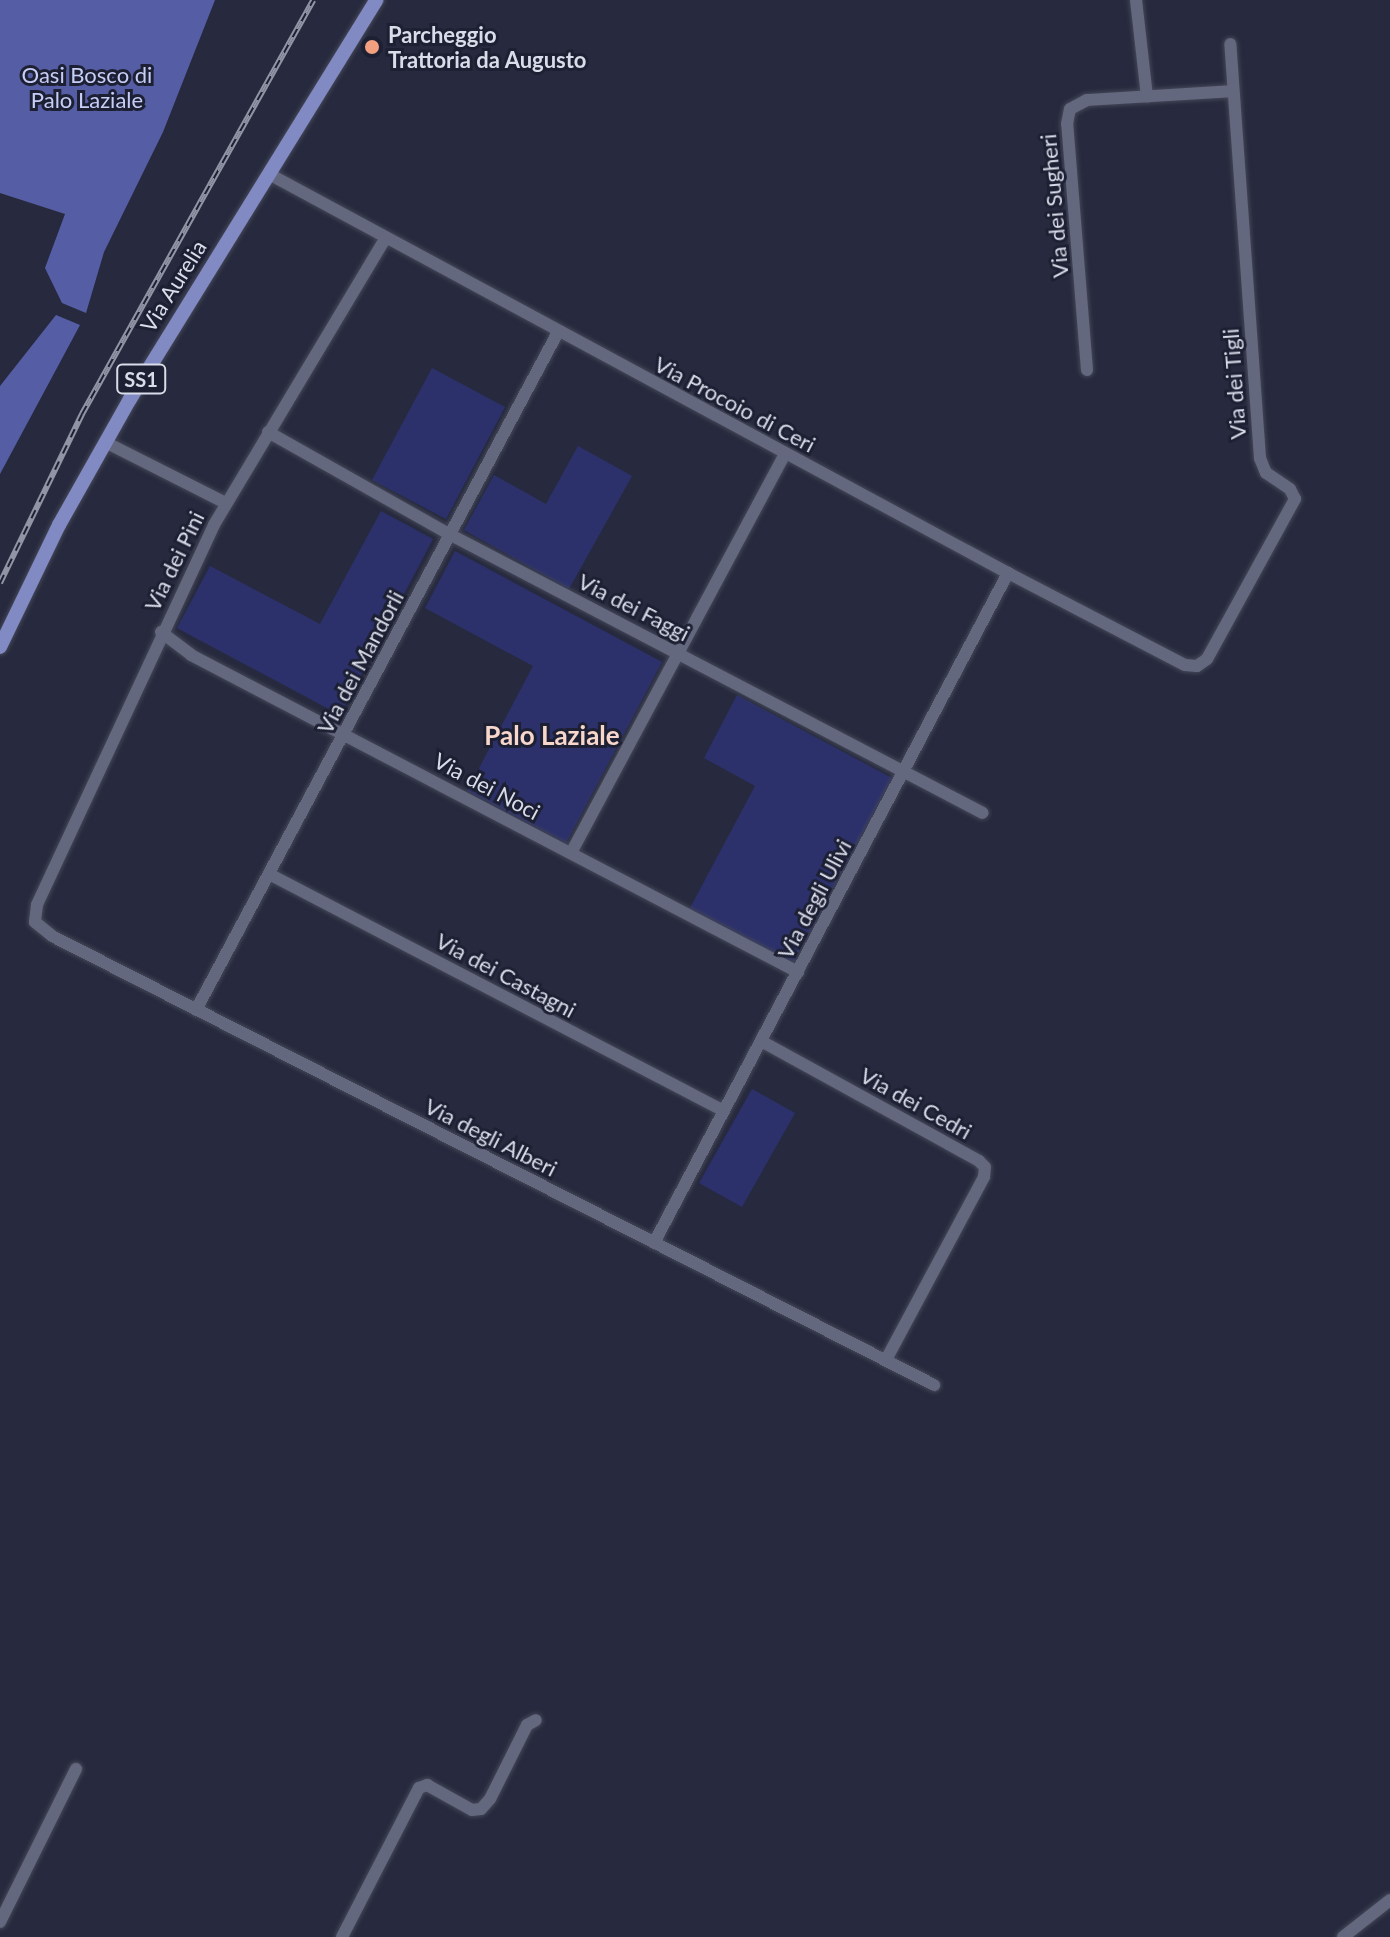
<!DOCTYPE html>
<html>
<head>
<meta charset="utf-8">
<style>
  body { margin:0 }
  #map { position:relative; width:1390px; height:1937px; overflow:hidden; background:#272a3e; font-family:Lato,sans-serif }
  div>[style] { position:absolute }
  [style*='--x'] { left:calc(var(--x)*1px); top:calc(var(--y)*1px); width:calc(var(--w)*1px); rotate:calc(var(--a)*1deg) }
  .green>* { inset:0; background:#2c316c }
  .forest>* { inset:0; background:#555ea5 }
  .roads { filter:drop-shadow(0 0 2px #444757) drop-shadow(0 0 2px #444757) }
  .minor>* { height:12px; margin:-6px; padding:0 6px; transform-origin:6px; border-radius:6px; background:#64687f }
  .major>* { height:14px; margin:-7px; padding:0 7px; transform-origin:7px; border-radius:7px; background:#818ac3 }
  .rail>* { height:6px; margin-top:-3px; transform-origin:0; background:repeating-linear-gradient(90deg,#1d2033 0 9px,#9194a4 0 18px); box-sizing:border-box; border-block:2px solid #9194a4 }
  .dots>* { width:22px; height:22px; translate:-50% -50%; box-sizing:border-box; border:4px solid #1d2033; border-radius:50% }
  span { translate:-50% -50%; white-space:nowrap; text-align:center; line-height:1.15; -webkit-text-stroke:6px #1d2033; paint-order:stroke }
  .shield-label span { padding:2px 6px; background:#1d2033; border:2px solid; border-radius:6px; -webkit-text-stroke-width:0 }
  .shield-label { font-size:20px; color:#d9dce9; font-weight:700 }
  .poi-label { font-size:22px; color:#d9dce9; font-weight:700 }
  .left { translate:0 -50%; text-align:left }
  .park-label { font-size:22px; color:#c6cef7 }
  .street-label { font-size:22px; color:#d9dce9 }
  .quarter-label { font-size:26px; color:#f7d7cb; font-weight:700 }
</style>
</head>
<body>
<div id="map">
  <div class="green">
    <i style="clip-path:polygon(432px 368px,505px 407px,446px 519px,372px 480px)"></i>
    <i style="clip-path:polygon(578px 446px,632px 476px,569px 589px,464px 530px,494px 475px,546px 504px)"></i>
    <i style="clip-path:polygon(381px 511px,433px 539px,340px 715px,177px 628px,210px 566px,320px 624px)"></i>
    <i style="clip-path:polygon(455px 551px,662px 662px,566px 843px,467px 791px,533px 666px,425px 608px)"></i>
    <i style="clip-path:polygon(737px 695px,892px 778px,793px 963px,690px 908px,755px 786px,704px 758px)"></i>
    <i style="clip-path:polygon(752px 1089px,795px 1113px,742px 1207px,699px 1183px)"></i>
  </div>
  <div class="forest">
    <i style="clip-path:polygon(0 0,215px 0,163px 132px,104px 252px,86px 313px,62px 303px,45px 268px,65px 214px,0 193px)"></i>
    <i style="clip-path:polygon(56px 315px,80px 325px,0 474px,0 386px)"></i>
  </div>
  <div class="roads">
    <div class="minor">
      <i style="--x:1136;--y:0;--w:97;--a:83.5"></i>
      <i style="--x:269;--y:174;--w:840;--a:28.37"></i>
      <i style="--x:1008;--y:573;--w:199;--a:27.5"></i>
      <i style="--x:1185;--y:665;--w:12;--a:5"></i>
      <i style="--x:1197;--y:666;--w:12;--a:-35"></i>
      <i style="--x:1207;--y:659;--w:183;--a:-61.2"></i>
      <i style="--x:1295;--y:499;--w:11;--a:-117"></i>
      <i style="--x:1290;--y:489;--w:29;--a:-146"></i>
      <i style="--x:1266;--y:473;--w:16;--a:-112"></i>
      <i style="--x:1260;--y:458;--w:415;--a:-94.1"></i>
      <i style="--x:385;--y:239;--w:333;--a:120.9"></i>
      <i style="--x:214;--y:525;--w:419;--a:115"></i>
      <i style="--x:37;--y:905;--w:17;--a:97"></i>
      <i style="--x:35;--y:922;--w:22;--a:39"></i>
      <i style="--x:52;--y:936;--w:990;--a:26.98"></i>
      <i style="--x:1087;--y:370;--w:247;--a:-94.6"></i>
      <i style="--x:1067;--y:124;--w:15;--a:-79"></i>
      <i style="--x:1070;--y:109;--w:19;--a:-28"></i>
      <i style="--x:1087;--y:100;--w:146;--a:-3.5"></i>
      <i style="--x:268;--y:432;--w:208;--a:29.4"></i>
      <i style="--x:449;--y:534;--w:602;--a:27.59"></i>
      <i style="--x:105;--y:442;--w:136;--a:26.8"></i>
      <i style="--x:161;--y:632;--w:38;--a:37"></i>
      <i style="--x:191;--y:655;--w:685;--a:27.58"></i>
      <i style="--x:571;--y:853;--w:453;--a:-61.8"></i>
      <i style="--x:269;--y:874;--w:513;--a:27.51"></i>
      <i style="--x:196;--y:1010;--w:769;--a:-61.9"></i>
      <i style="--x:761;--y:1041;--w:249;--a:28.8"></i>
      <i style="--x:979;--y:1161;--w:8;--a:45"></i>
      <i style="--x:985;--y:1167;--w:10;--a:96"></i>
      <i style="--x:984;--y:1177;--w:208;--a:118.2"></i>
      <i style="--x:654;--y:1243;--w:758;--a:-62.15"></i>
      <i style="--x:0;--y:1922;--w:171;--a:-63.6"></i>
      <i style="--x:342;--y:1937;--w:168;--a:-62.7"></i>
      <i style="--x:419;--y:1788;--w:9;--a:-21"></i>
      <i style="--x:427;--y:1785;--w:51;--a:29.1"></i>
      <i style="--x:472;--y:1810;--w:9;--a:-6"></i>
      <i style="--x:481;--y:1809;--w:13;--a:-48"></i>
      <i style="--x:490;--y:1799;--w:83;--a:-63.4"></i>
      <i style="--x:527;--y:1725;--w:10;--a:-29"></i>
      <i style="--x:1343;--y:1937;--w:60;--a:-38.2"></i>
    </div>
    <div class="major">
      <i style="--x:0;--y:647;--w:136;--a:-64.2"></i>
      <i style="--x:59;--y:525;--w:145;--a:-60.6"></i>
      <i style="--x:130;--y:399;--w:469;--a:-58.3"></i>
    </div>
  </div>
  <div class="rail">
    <i style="--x:0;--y:583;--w:188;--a:-64.1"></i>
    <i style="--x:82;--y:414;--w:474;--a:-60.8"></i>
  </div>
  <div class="dots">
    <i style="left:372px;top:47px;background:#f2a07f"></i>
  </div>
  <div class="shield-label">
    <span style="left:141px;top:379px">SS1</span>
  </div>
  <div class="poi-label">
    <span class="left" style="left:388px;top:47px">Parcheggio<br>Trattoria da Augusto</span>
  </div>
  <div class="park-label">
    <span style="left:87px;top:87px">Oasi Bosco di<br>Palo Laziale</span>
  </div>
  <div class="street-label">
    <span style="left:1054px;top:206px;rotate:-95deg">Via dei Sugheri</span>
    <span style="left:173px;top:286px;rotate:-58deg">Via Aurelia</span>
    <span style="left:1234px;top:384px;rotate:-94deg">Via dei Tigli</span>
    <span style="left:735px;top:404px;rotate:28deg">Via Procoio di Ceri</span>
    <span style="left:174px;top:561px;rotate:-64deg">Via dei Pini</span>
    <span style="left:634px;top:607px;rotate:27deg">Via dei Faggi</span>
    <span style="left:360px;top:662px;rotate:-62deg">Via dei Mandorli</span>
    <span style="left:487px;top:786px;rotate:28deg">Via dei Noci</span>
    <span style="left:814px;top:899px;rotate:-62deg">Via degli Ulivi</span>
    <span style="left:506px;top:975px;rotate:28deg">Via dei Castagni</span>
    <span style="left:916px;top:1103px;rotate:29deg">Via dei Cedri</span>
    <span style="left:491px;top:1137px;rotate:27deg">Via degli Alberi</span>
  </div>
  <div class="quarter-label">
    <span style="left:552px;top:736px">Palo Laziale</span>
  </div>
</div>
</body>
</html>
